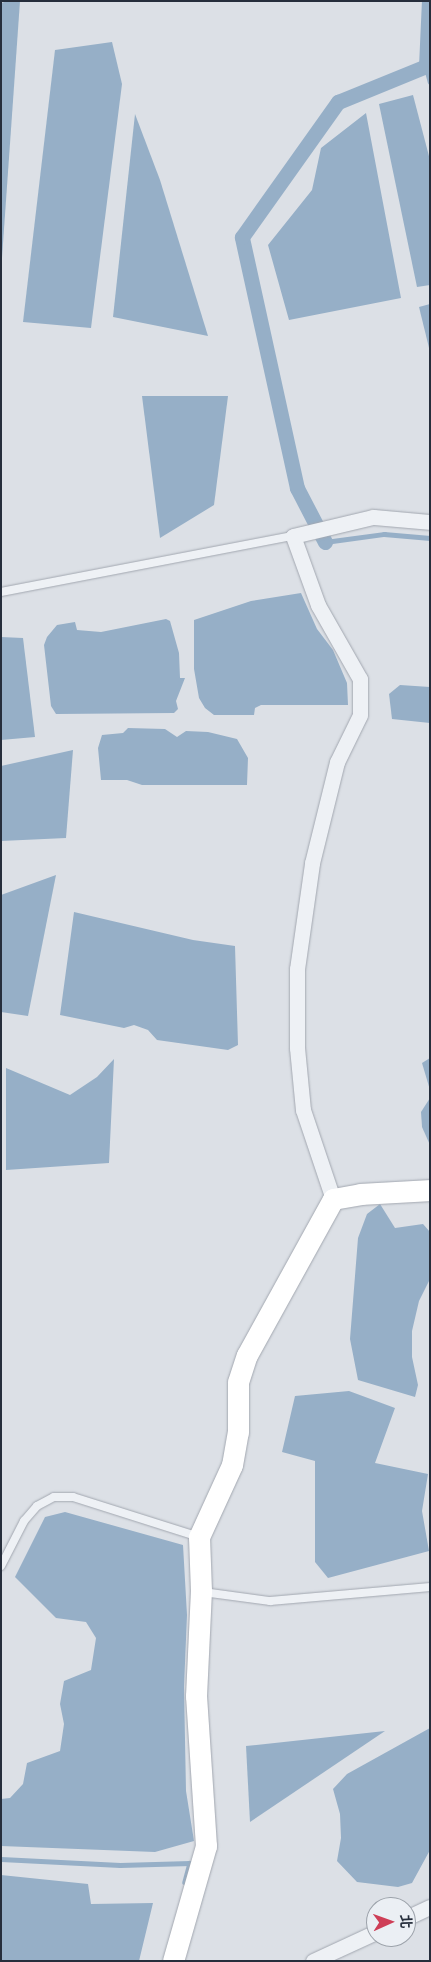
<!DOCTYPE html>
<html>
<head>
<meta charset="utf-8">
<style>
  body { margin:0 }
  #map { position:relative; width:431px; height:1962px; overflow:hidden; background:#dce0e6; font-family:Karla,"Noto Sans TC",sans-serif }
  div>[style] { position:absolute }
  [style*='--x'] { left:calc(var(--x)*1px); top:calc(var(--y)*1px); width:calc(var(--w)*1px); rotate:calc(var(--a)*1deg) }
  .water>* { inset:0; background:#96afc7 }
  .stream>* { height:4.5px; margin:-2.25px; padding:0 2.25px; transform-origin:2.25px; border-radius:2.25px; background:#96afc7 }
  .canal>* { height:15px; margin:-7.5px; padding:0 7.5px; transform-origin:7.5px; border-radius:7.5px; background:#96afc7 }
  .roads { filter:drop-shadow(0 0 1px #a2a7b0) drop-shadow(0 0 1px #a2a7b0) }
  .lane>* { height:8px; margin:-4px; padding:0 4px; transform-origin:4px; border-radius:4px; background:#eef1f5 }
  .street>* { height:15px; margin:-7.5px; padding:0 7.5px; transform-origin:7.5px; border-radius:7.5px; background:#eef1f5 }
  .secondary>* { height:21px; margin:-10.5px; padding:0 10.5px; transform-origin:10.5px; border-radius:10.5px; background:#fff }
  span { translate:-50% -50%; white-space:nowrap; text-align:center; line-height:1.15; -webkit-text-stroke:4px #ebeff4; paint-order:stroke }
  .frame { position:absolute; inset:0; border:2px solid #262e3c; pointer-events:none }
  .north { position:absolute; left:366px; top:1897px; width:50px; height:50px; box-sizing:border-box; background:#ebeff4; border:1px solid #9ca2aa; border-radius:50%; rotate:88deg; font-size:14px; font-weight:700; line-height:20px; text-align:center; color:#262e3c }
  .north::after { content:''; display:block; margin:auto; width:18px; height:22px; background:#ce3e57; clip-path:polygon(50% 0,100% 100%,50% 72%,0 100%) }
</style>
</head>
<body>
<div id="map">
  <div class="water">
    <i style="clip-path:polygon(8px 1px,20px 1px,1px 272px,1px 3px)"></i>
    <i style="clip-path:polygon(112px 42px,122px 84px,91px 328px,23px 322px,55px 50px)"></i>
    <i style="clip-path:polygon(413px 95px,430px 160px,430px 285px,417px 287px,379px 104px)"></i>
    <i style="clip-path:polygon(366px 113px,401px 298px,289px 320px,268px 245px,312px 190px,321px 148px)"></i>
    <i style="clip-path:polygon(135px 114px,160px 180px,208px 336px,113px 317px)"></i>
    <i style="clip-path:polygon(430px 304px,430px 352px,419px 307px)"></i>
    <i style="clip-path:polygon(142px 396px,228px 396px,214px 505px,160px 538px)"></i>
    <i style="clip-path:polygon(301px 593px,317px 629px,333px 650px,347px 683px,348px 705px,261px 705px,255px 708px,254px 715px,214px 715px,205px 708px,199px 698px,194px 669px,194px 620px,251px 601px)"></i>
    <i style="clip-path:polygon(166px 619px,170px 621px,179px 653px,180px 678px,185px 678px,176px 701px,178px 709px,174px 713px,56px 714px,51px 706px,44px 645px,47px 637px,57px 625px,75px 622px,77px 630px,101px 632px)"></i>
    <i style="clip-path:polygon(1px 637px,23px 638px,35px 737px,1px 740px)"></i>
    <i style="clip-path:polygon(400px 685px,430px 687px,430px 723px,392px 719px,389px 694px)"></i>
    <i style="clip-path:polygon(128px 728px,165px 729px,177px 737px,186px 731px,208px 732px,237px 739px,248px 758px,247px 785px,142px 785px,127px 780px,101px 780px,98px 748px,102px 735px,123px 733px)"></i>
    <i style="clip-path:polygon(73px 750px,66px 838px,1px 841px,1px 766px)"></i>
    <i style="clip-path:polygon(56px 875px,28px 1016px,1px 1012px,1px 895px)"></i>
    <i style="clip-path:polygon(74px 912px,193px 940px,235px 946px,238px 1045px,228px 1050px,157px 1040px,148px 1030px,134px 1025px,124px 1028px,60px 1015px)"></i>
    <i style="clip-path:polygon(430px 1058px,430px 1090px,422px 1063px)"></i>
    <i style="clip-path:polygon(114px 1059px,109px 1163px,6px 1170px,6px 1068px,70px 1095px,97px 1077px)"></i>
    <i style="clip-path:polygon(430px 1098px,430px 1145px,422px 1127px,421px 1112px)"></i>
    <i style="clip-path:polygon(380px 1204px,395px 1228px,423px 1224px,430px 1232px,430px 1279px,419px 1301px,412px 1331px,412px 1357px,418px 1385px,415px 1397px,358px 1380px,350px 1339px,358px 1238px,367px 1214px)"></i>
    <i style="clip-path:polygon(349px 1391px,395px 1408px,375px 1463px,428px 1474px,422px 1511px,429px 1551px,328px 1578px,315px 1562px,315px 1461px,282px 1452px,295px 1396px)"></i>
    <i style="clip-path:polygon(65px 1512px,183px 1545px,187px 1615px,184px 1687px,186px 1791px,194px 1841px,155px 1852px,1px 1846px,1px 1799px,10px 1798px,23px 1784px,27px 1763px,60px 1751px,64px 1724px,60px 1704px,64px 1681px,91px 1670px,96px 1638px,86px 1622px,56px 1618px,15px 1577px,45px 1517px)"></i>
    <i style="clip-path:polygon(430px 1728px,430px 1850px,412px 1883px,398px 1887px,357px 1882px,337px 1861px,341px 1838px,340px 1814px,333px 1789px,347px 1774px)"></i>
    <i style="clip-path:polygon(385px 1731px,250px 1822px,246px 1746px)"></i>
    <i style="clip-path:polygon(1px 1875px,88px 1884px,91px 1904px,153px 1903px,139px 1961px,1px 1961px)"></i>
  </div>
  <div class="stream">
    <i style="--x:426;--y:66;--w:16;--a:75"></i>
    <i style="--x:325;--y:542;--w:60;--a:-7.7"></i>
    <i style="--x:384;--y:534;--w:46;--a:5"></i>
    <i style="--x:1;--y:1859;--w:119;--a:2.9"></i>
    <i style="--x:120;--y:1865;--w:70;--a:-1.6"></i>
    <i style="--x:190;--y:1863;--w:20;--a:105"></i>
  </div>
  <div class="canal">
    <i style="--x:325;--y:542;--w:61;--a:-117.4"></i>
    <i style="--x:297;--y:488;--w:257;--a:-102.4"></i>
    <i style="--x:242;--y:237;--w:166;--a:-54.6"></i>
    <i style="--x:338;--y:102;--w:95;--a:-22.2"></i>
    <i style="--x:426;--y:66;--w:65;--a:-87.4"></i>
  </div>
  <div class="roads">
    <div class="lane">
      <i style="--x:1;--y:592;--w:297;--a:-10.9"></i>
      <i style="--x:1;--y:1566;--w:51;--a:-62.9"></i>
      <i style="--x:24;--y:1521;--w:20;--a:-49"></i>
      <i style="--x:37;--y:1506;--w:19;--a:-28"></i>
      <i style="--x:54;--y:1497;--w:19;--a:0"></i>
      <i style="--x:73;--y:1497;--w:132;--a:17.6"></i>
      <i style="--x:203;--y:1592;--w:68;--a:7.7"></i>
      <i style="--x:270;--y:1601;--w:161;--a:-5"></i>
    </div>
    <div class="street">
      <i style="--x:333;--y:1199;--w:94;--a:-108.6"></i>
      <i style="--x:303;--y:1110;--w:62;--a:-95.5"></i>
      <i style="--x:297;--y:1048;--w:79;--a:-90"></i>
      <i style="--x:297;--y:969;--w:107;--a:-81.9"></i>
      <i style="--x:312;--y:863;--w:104;--a:-76.1"></i>
      <i style="--x:337;--y:762;--w:52;--a:-63.9"></i>
      <i style="--x:360;--y:715;--w:36;--a:-90"></i>
      <i style="--x:360;--y:679;--w:85;--a:-119.6"></i>
      <i style="--x:318;--y:605;--w:73;--a:-109.9"></i>
      <i style="--x:293;--y:536;--w:82;--a:-13.4"></i>
      <i style="--x:373;--y:517;--w:57;--a:5"></i>
      <i style="--x:406;--y:1918;--w:26;--a:-25"></i>
      <i style="--x:313;--y:1961;--w:69;--a:-24.7"></i>
    </div>
    <div class="secondary">
      <i style="--x:173;--y:1961;--w:120;--a:-74"></i>
      <i style="--x:206;--y:1846;--w:150;--a:-93.8"></i>
      <i style="--x:196;--y:1696;--w:105;--a:-87.3"></i>
      <i style="--x:201;--y:1591;--w:54;--a:-92.1"></i>
      <i style="--x:199;--y:1537;--w:79;--a:-65.4"></i>
      <i style="--x:232;--y:1465;--w:34;--a:-80"></i>
      <i style="--x:238;--y:1432;--w:50;--a:-90"></i>
      <i style="--x:238;--y:1382;--w:28;--a:-72"></i>
      <i style="--x:247;--y:1355;--w:178;--a:-61.1"></i>
      <i style="--x:333;--y:1199;--w:28;--a:-10"></i>
      <i style="--x:361;--y:1194;--w:69;--a:-3.3"></i>
    </div>
  </div>
  <div class="frame"></div>
  <div class="north">北</div>
</div>
</body>
</html>
